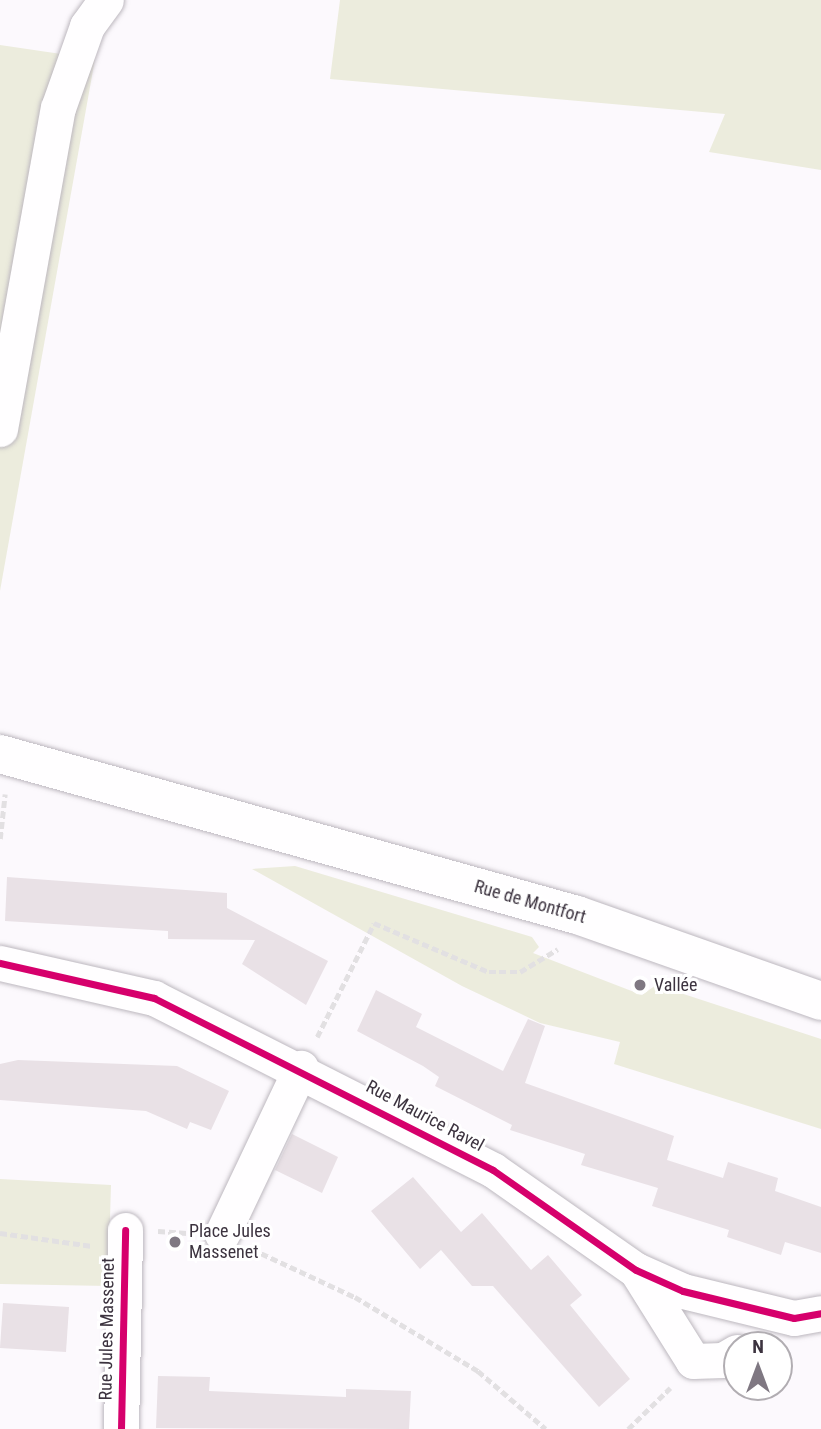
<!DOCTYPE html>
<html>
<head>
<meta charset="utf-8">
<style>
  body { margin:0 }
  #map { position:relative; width:821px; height:1429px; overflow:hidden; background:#fcf9fd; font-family:"Roboto Condensed",sans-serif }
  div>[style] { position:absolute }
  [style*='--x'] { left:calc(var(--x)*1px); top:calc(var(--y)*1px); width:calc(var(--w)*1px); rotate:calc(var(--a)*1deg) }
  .green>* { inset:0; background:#ececdd }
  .building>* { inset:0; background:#e9e1e6 }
  .path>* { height:4.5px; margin-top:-2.25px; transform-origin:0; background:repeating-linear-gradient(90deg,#e2e0e2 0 7px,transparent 0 10.5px) }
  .roads { filter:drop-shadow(0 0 2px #bdb8bf) drop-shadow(0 0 2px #bdb8bf) }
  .minor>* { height:35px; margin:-17.5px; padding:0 17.5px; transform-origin:17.5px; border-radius:17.5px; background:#fffeff }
  .major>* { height:38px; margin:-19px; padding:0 19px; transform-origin:19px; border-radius:19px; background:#fffeff }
  .cycleway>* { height:7px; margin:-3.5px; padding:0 3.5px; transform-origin:3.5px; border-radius:3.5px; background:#d6006c }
  .dots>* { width:19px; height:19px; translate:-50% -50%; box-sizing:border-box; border:4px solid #fff; border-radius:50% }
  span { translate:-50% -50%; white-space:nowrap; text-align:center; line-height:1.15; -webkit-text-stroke:6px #fff; paint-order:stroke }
  .street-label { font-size:18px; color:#3c333f }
  .poi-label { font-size:18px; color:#3c333f }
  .left { translate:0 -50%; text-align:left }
  .north { position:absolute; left:723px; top:1331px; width:70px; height:70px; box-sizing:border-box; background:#fff; border:2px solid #b1adb2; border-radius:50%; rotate:0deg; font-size:19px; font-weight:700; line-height:28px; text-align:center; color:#3c333f }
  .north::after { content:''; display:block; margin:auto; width:24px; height:32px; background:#7f7882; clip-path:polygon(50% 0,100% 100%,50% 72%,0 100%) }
</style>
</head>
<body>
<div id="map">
  <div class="green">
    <i style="clip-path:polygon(340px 0,821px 0,821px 170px,709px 152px,725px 114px,330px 79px)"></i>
    <i style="clip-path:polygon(0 45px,95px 59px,0 591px)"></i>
    <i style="clip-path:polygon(295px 866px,532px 937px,539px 947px,533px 953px,642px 995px,656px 985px,821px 1039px,821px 1129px,614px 1064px,620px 1042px,540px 1023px,462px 986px,252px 869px)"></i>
    <i style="clip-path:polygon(0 1179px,111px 1185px,108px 1286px,0 1284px)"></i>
  </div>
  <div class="building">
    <i style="clip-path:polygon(7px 877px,227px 893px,227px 908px,328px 961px,306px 1005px,242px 964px,255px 940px,168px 939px,168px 931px,5px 921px)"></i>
    <i style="clip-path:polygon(376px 990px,422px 1014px,416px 1027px,503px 1071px,528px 1019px,545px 1026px,525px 1083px,674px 1136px,667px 1160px,723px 1178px,728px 1162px,778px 1178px,775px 1191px,821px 1207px,821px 1253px,785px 1242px,781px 1255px,727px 1237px,729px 1230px,652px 1206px,658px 1188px,581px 1165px,585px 1154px,510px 1130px,512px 1125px,435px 1086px,439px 1077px,423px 1066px,357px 1031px)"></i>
    <i style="clip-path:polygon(18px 1060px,177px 1066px,229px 1091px,211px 1130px,190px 1122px,187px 1129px,146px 1111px,0 1100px,0 1064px)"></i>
    <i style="clip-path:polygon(292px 1134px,338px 1157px,322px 1193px,275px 1170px)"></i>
    <i style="clip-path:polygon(413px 1177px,461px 1232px,482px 1213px,531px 1270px,548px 1255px,582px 1295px,570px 1305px,630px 1379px,599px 1407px,493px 1286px,472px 1286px,441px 1250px,420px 1269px,371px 1211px)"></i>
    <i style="clip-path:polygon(3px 1303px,69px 1307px,66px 1352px,0 1348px)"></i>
    <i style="clip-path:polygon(158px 1376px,210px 1377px,209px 1391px,346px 1397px,346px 1389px,411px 1391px,409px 1429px,156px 1428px)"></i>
  </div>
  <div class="path">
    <i style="--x:0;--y:839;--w:45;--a:-83.7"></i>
    <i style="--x:317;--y:1037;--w:127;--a:-63.4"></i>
    <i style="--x:374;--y:923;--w:125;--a:23.1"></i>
    <i style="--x:489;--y:972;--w:31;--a:0"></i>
    <i style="--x:520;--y:972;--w:44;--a:-31.2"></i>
    <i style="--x:158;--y:1231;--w:29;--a:4"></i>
    <i style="--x:0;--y:1233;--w:93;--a:8"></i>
    <i style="--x:252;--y:1249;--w:114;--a:25"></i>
    <i style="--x:355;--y:1297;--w:144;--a:31"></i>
    <i style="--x:478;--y:1371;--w:89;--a:40.5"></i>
    <i style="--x:628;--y:1429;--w:59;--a:-44.3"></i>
  </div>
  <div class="roads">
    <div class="minor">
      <i style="--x:0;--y:429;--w:326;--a:-79.8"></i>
      <i style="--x:58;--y:108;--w:87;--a:-70.5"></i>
      <i style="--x:87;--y:26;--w:32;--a:-54"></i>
      <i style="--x:0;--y:963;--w:158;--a:12.8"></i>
      <i style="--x:154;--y:998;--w:380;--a:26.9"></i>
      <i style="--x:493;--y:1170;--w:174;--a:35"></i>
      <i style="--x:636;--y:1270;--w:51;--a:24.1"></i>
      <i style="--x:683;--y:1291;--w:114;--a:13.7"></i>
      <i style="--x:794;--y:1318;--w:27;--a:-10"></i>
      <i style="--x:222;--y:1234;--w:184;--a:-64.6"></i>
      <i style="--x:636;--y:1270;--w:107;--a:57.9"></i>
      <i style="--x:693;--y:1361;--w:30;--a:-2"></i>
      <i style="--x:723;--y:1360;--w:16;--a:-30"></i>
      <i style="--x:121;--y:1429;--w:199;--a:-88.8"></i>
    </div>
    <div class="major">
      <i style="--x:0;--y:754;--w:599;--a:15.59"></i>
      <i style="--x:577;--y:915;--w:259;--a:19.4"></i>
    </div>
  </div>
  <div class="cycleway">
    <i style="--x:0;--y:963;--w:158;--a:12.8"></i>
    <i style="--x:154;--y:998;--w:380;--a:26.9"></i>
    <i style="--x:493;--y:1170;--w:174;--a:35"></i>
    <i style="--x:636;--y:1270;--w:51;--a:24.1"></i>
    <i style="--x:683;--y:1291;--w:114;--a:13.7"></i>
    <i style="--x:794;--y:1318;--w:27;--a:-10"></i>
    <i style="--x:121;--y:1429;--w:199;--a:-88.8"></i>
  </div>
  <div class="dots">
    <i style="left:640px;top:985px;background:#7f7882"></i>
    <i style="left:175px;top:1242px;background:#7f7882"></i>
  </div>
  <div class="street-label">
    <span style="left:530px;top:902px;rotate:16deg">Rue de Montfort</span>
    <span style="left:425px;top:1116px;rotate:28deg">Rue Maurice Ravel</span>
    <span style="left:107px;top:1329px;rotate:-89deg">Rue Jules Massenet</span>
  </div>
  <div class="poi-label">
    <span class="left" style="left:654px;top:985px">Vallée</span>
    <span class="left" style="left:189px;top:1242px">Place Jules<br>Massenet</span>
  </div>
  <div class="north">N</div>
</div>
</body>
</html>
